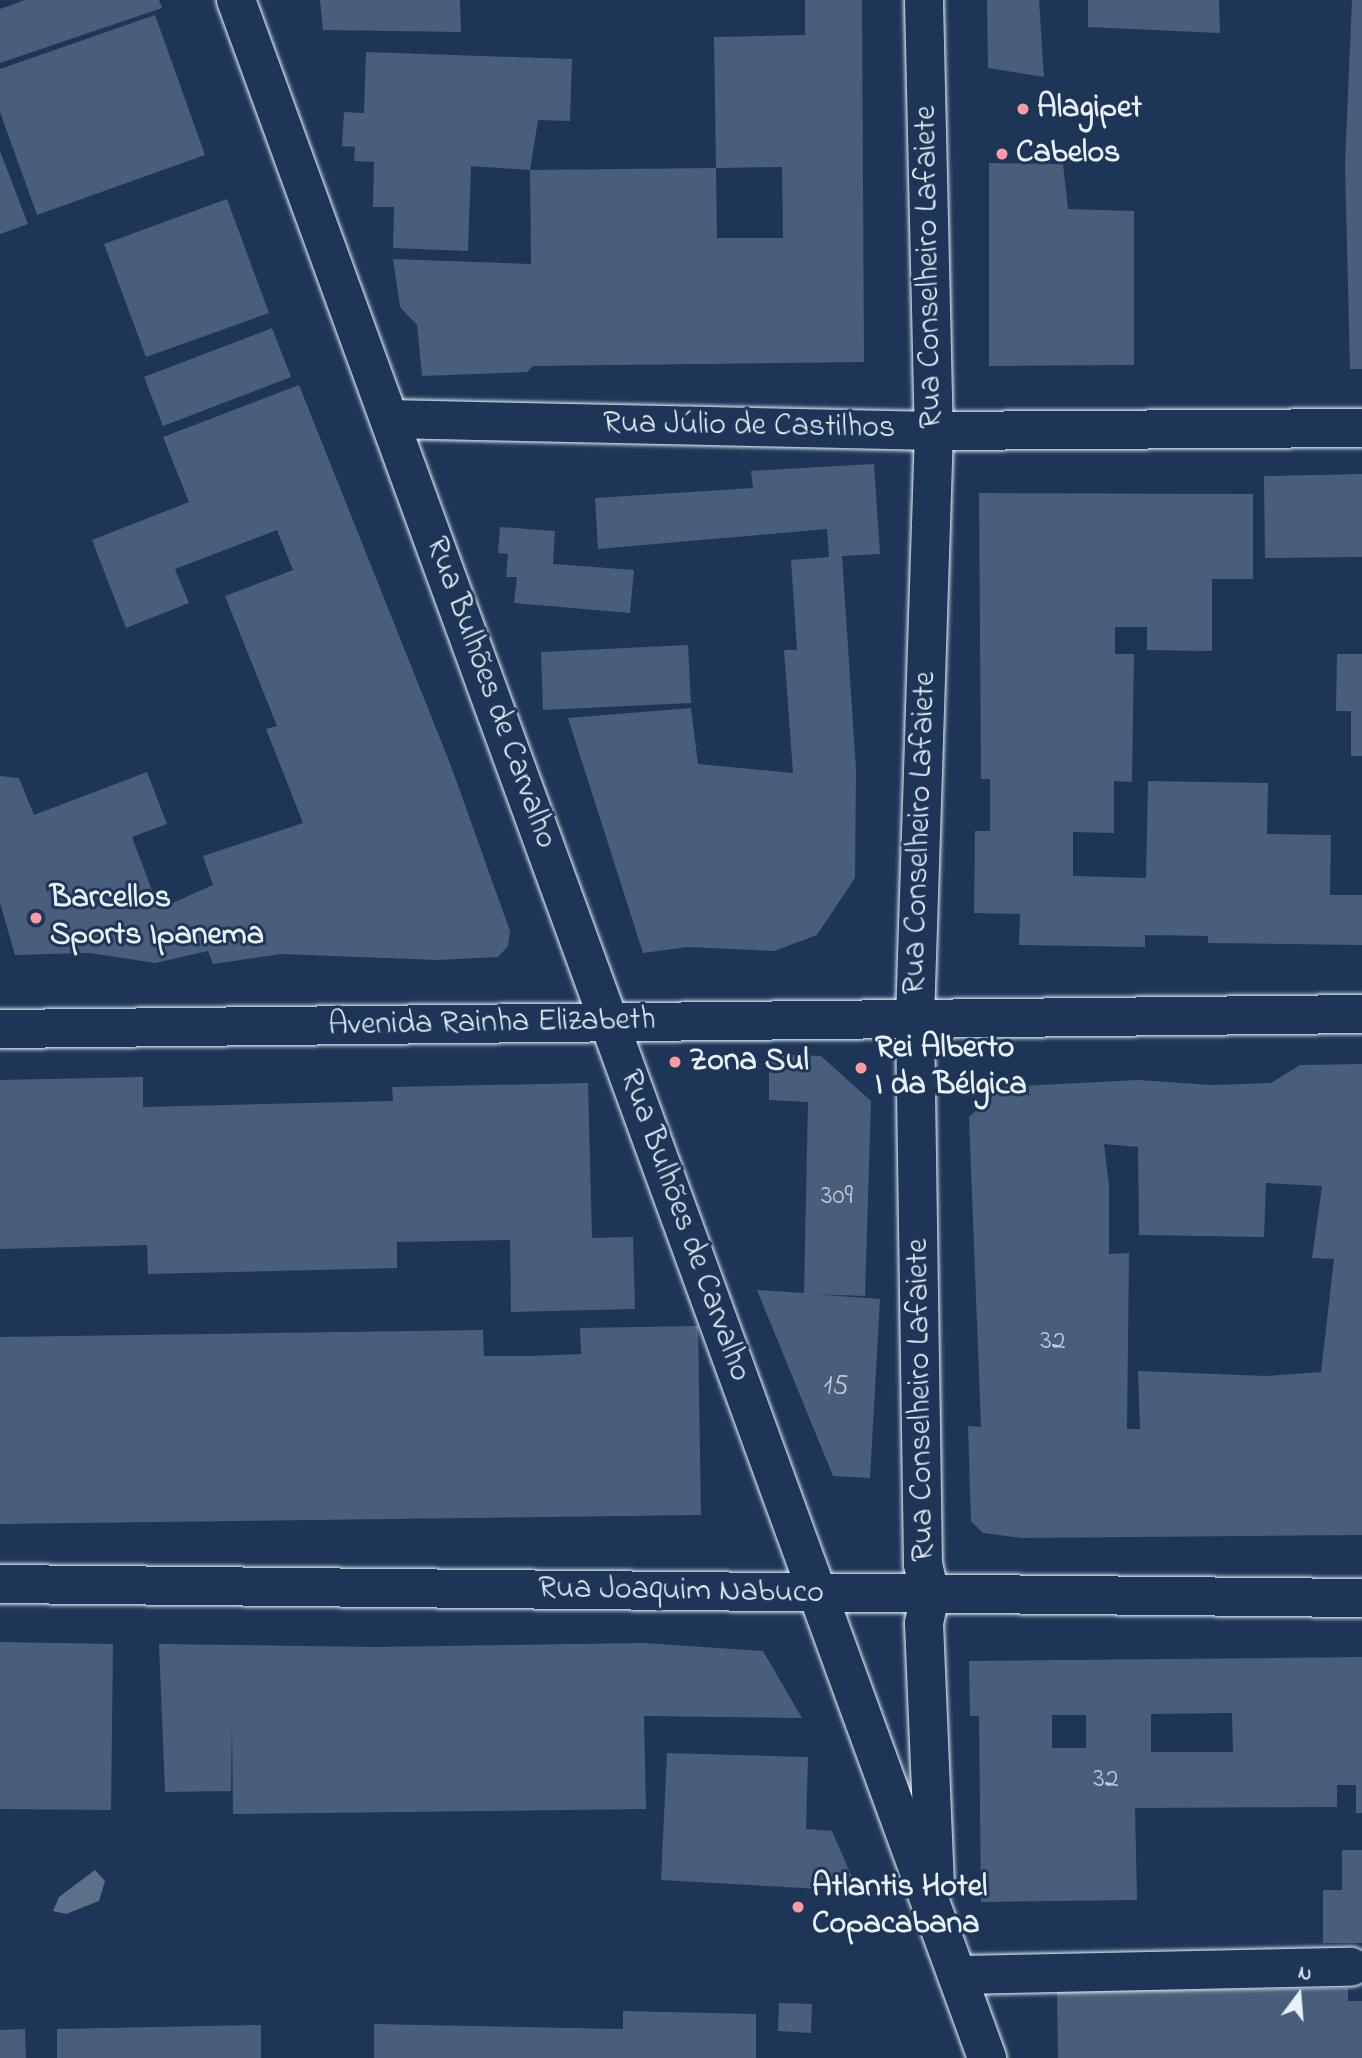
<!DOCTYPE html>
<html>
<head>
<meta charset="utf-8">
<style>
  body { margin:0 }
  #map { position:relative; width:1362px; height:2058px; overflow:hidden; background:#1d3557; font-family:"Indie Flower",sans-serif }
  div>[style] { position:absolute }
  [style*='--x'] { left:calc(var(--x)*1px); top:calc(var(--y)*1px); width:calc(var(--w)*1px); rotate:calc(var(--a)*1deg) }
  .water>* { inset:0; background:#5d7089 }
  .building>* { inset:0; background:#495e7a }
  .roads { filter:drop-shadow(0 0 2px #e8f1f8) drop-shadow(0 0 2px #e8f1f8) }
  .street>* { height:38px; margin:-19px; padding:0 19px; transform-origin:19px; border-radius:19px; background:#1d3557 }
  .secondary>* { height:38px; margin:-19px; padding:0 19px; transform-origin:19px; border-radius:19px; background:#1d3557 }
  .highway>* { height:38px; margin:-19px; padding:0 19px; transform-origin:19px; border-radius:19px; background:#1d3557 }
  .dots>* { width:19px; height:19px; translate:-50% -50%; box-sizing:border-box; border:4px solid #1d3557; border-radius:50% }
  span { translate:-50% -50%; white-space:nowrap; text-align:center; line-height:1.15; -webkit-text-stroke:6px #1d3557; paint-order:stroke }
  .number-label { font-size:28px; color:#c0ccd8 }
  .number-label span { -webkit-text-stroke-width:0 }
  .poi-label { font-size:32px; color:#e8f1f8; font-weight:700 }
  .left { translate:0 -50%; text-align:left }
  .street-label { font-size:32px; color:#e8f1f8 }
  .north { position:absolute; left:1264px; top:1960px; width:70px; height:70px; -webkit-text-stroke:5px #1d3557; paint-order:stroke; rotate:16deg; font-size:19px; font-weight:700; line-height:28px; text-align:center; color:#e8f1f8 }
  .north::after { content:''; display:block; margin:auto; width:24px; height:32px; background:#e8f1f8; clip-path:polygon(50% 0,100% 100%,50% 72%,0 100%) }
</style>
</head>
<body>
<div id="map">
  <div class="water">
    <i style="clip-path:polygon(95px 1870px,105px 1881px,99px 1901px,66px 1914px,53px 1911px,59px 1897px)"></i>
  </div>
  <div class="building">
    <i style="clip-path:polygon(25px 0,159px 0,162px 8px,0 63px,0 9px)"></i>
    <i style="clip-path:polygon(320px 0,460px 0,461px 32px,323px 30px)"></i>
    <i style="clip-path:polygon(805px 0,862px 0,864px 362px,533px 366px,527px 372px,422px 376px,417px 325px,400px 307px,393px 259px,531px 264px,530px 170px,471px 166px,468px 251px,393px 248px,394px 207px,373px 207px,374px 162px,354px 161px,355px 147px,342px 146px,344px 112px,364px 113px,366px 52px,572px 59px,570px 121px,538px 120px,530px 170px,716px 168px,717px 238px,783px 238px,782px 167px,716px 168px,714px 37px,805px 35px)"></i>
    <i style="clip-path:polygon(987px 0,1039px 0,1044px 77px,988px 68px)"></i>
    <i style="clip-path:polygon(1088px 0,1219px 0,1220px 33px,1088px 27px)"></i>
    <i style="clip-path:polygon(1352px 0,1362px 0,1362px 369px,1350px 369px,1345px 163px)"></i>
    <i style="clip-path:polygon(155px 15px,205px 155px,37px 215px,0 112px,0 69px)"></i>
    <i style="clip-path:polygon(0 151px,28px 224px,0 234px)"></i>
    <i style="clip-path:polygon(989px 163px,1063px 164px,1068px 209px,1134px 211px,1134px 365px,989px 366px)"></i>
    <i style="clip-path:polygon(227px 199px,269px 313px,146px 357px,104px 244px)"></i>
    <i style="clip-path:polygon(272px 328px,291px 377px,163px 426px,144px 377px)"></i>
    <i style="clip-path:polygon(299px 385px,451px 766px,510px 931px,508px 946px,498px 957px,437px 960px,281px 954px,213px 964px,208px 951px,155px 963px,90px 953px,15px 955px,0 903px,0 776px,19px 778px,34px 815px,147px 772px,167px 824px,132px 837px,159px 909px,213px 885px,203px 856px,303px 823px,266px 729px,277px 726px,225px 596px,293px 570px,277px 530px,175px 569px,189px 603px,126px 628px,92px 540px,189px 502px,163px 437px)"></i>
    <i style="clip-path:polygon(874px 464px,880px 554px,842px 556px,856px 769px,855px 878px,817px 935px,774px 951px,688px 947px,643px 953px,568px 718px,691px 708px,698px 764px,793px 773px,784px 650px,797px 650px,791px 560px,829px 557px,827px 529px,598px 549px,595px 498px,753px 488px,751px 471px)"></i>
    <i style="clip-path:polygon(1362px 474px,1362px 557px,1265px 558px,1264px 476px)"></i>
    <i style="clip-path:polygon(979px 493px,1253px 494px,1253px 579px,1212px 579px,1212px 651px,1147px 650px,1147px 627px,1115px 627px,1115px 654px,1134px 654px,1132px 782px,1114px 781px,1114px 833px,1073px 832px,1073px 876px,1146px 878px,1148px 781px,1268px 783px,1267px 834px,1331px 835px,1330px 895px,1362px 895px,1362px 945px,1208px 943px,1208px 936px,1145px 935px,1145px 947px,1019px 945px,1020px 914px,974px 913px,975px 831px,990px 831px,990px 779px,981px 779px)"></i>
    <i style="clip-path:polygon(500px 527px,555px 531px,553px 564px,634px 570px,630px 613px,514px 603px,517px 577px,506px 577px,508px 554px,498px 553px)"></i>
    <i style="clip-path:polygon(688px 645px,691px 703px,543px 710px,541px 652px)"></i>
    <i style="clip-path:polygon(1337px 654px,1362px 654px,1362px 756px,1351px 756px,1351px 711px,1336px 711px)"></i>
    <i style="clip-path:polygon(769px 1054px,821px 1056px,871px 1101px,865px 1296px,812px 1294px,880px 1299px,870px 1478px,833px 1476px,757px 1290px,804px 1293px,808px 1102px,769px 1100px)"></i>
    <i style="clip-path:polygon(evenodd,1362px 1064px,1362px 1535px,1022px 1538px,983px 1533px,971px 1521px,968px 1426px,981px 1427px,969px 1117px,1002px 1087px,1138px 1080px,1212px 1085px,1271px 1083px,1300px 1065px,1362px 1064px,1104px 1144px,1138px 1147px,1139px 1235px,1264px 1237px,1266px 1183px,1322px 1186px,1312px 1258px,1334px 1259px,1321px 1372px,1266px 1376px,1138px 1371px,1140px 1429px,1127px 1429px,1129px 1253px,1109px 1254px,1109px 1185px,1104px 1144px)"></i>
    <i style="clip-path:polygon(143px 1077px,143px 1107px,393px 1101px,392px 1087px,588px 1083px,592px 1238px,633px 1237px,635px 1309px,511px 1312px,510px 1240px,397px 1242px,397px 1268px,148px 1274px,147px 1245px,0 1249px,0 1080px)"></i>
    <i style="clip-path:polygon(698px 1326px,701px 1515px,0 1524px,0 1337px,483px 1330px,484px 1356px,530px 1356px,581px 1354px,580px 1328px)"></i>
    <i style="clip-path:polygon(0 1642px,113px 1644px,111px 1810px,0 1809px)"></i>
    <i style="clip-path:polygon(643px 1643px,763px 1651px,802px 1718px,644px 1716px,646px 1809px,233px 1814px,232px 1721px,231px 1791px,165px 1792px,159px 1644px,375px 1647px)"></i>
    <i style="clip-path:polygon(evenodd,1362px 1657px,1362px 1813px,1356px 1813px,1356px 1785px,1337px 1785px,1337px 1807px,1135px 1808px,1137px 1900px,981px 1902px,979px 1716px,970px 1716px,969px 1661px,1362px 1657px,1232px 1713px,1233px 1752px,1151px 1752px,1151px 1714px,1232px 1713px,1362px 1657px,1052px 1715px,1086px 1715px,1086px 1748px,1052px 1748px,1052px 1715px)"></i>
    <i style="clip-path:polygon(667px 1753px,808px 1757px,806px 1829px,832px 1831px,858px 1891px,661px 1880px)"></i>
    <i style="clip-path:polygon(1342px 1850px,1362px 1850px,1362px 1943px,1323px 1943px,1323px 1890px,1342px 1890px)"></i>
    <i style="clip-path:polygon(1348px 1988px,1348px 2001px,1362px 2001px,1362px 2058px,1058px 2058px,1057px 1991px)"></i>
    <i style="clip-path:polygon(779px 2003px,812px 2004px,811px 2033px,778px 2031px)"></i>
    <i style="clip-path:polygon(623px 2011px,756px 2014px,756px 2058px,374px 2058px,374px 2024px,623px 2029px)"></i>
    <i style="clip-path:polygon(261px 2025px,261px 2058px,57px 2058px,57px 2029px)"></i>
    <i style="clip-path:polygon(25px 2029px,26px 2058px,0 2058px,0 2030px)"></i>
  </div>
  <div class="roads">
    <div class="street">
      <i style="--x:236;--y:0;--w:2191;--a:69.95"></i>
      <i style="--x:924;--y:0;--w:431;--a:88.7"></i>
      <i style="--x:934;--y:431;--w:589;--a:91.85"></i>
      <i style="--x:915;--y:1020;--w:544;--a:89.16"></i>
      <i style="--x:923;--y:1564;--w:32;--a:77"></i>
      <i style="--x:930;--y:1595;--w:29;--a:102"></i>
      <i style="--x:924;--y:1623;--w:259;--a:87.6"></i>
      <i style="--x:389;--y:419;--w:545;--a:1.26"></i>
      <i style="--x:934;--y:431;--w:428;--a:-0.4"></i>
      <i style="--x:957;--y:1975;--w:394;--a:-1.2"></i>
    </div>
    <div class="secondary">
      <i style="--x:0;--y:1584;--w:1362;--a:0.59"></i>
    </div>
    <div class="highway">
      <i style="--x:0;--y:1029;--w:1362;--a:-0.63"></i>
    </div>
  </div>
  <div class="dots">
    <i style="left:1023px;top:109px;background:#ff9aa2"></i>
    <i style="left:1002px;top:154px;background:#ff9aa2"></i>
    <i style="left:36px;top:918px;background:#ff9aa2"></i>
    <i style="left:675px;top:1062px;background:#ff9aa2"></i>
    <i style="left:861px;top:1068px;background:#ff9aa2"></i>
    <i style="left:798px;top:1907px;background:#ff9aa2"></i>
  </div>
  <div class="number-label">
    <span style="left:837px;top:1197px">309</span>
    <span style="left:1053px;top:1342px">32</span>
    <span style="left:836px;top:1387px">15</span>
    <span style="left:1106px;top:1780px">32</span>
  </div>
  <div class="poi-label">
    <span class="left" style="left:1037px;top:109px">Alagipet</span>
    <span class="left" style="left:1016px;top:154px">Cabelos</span>
    <span class="left" style="left:50px;top:918px">Barcellos<br>Sports Ipanema</span>
    <span class="left" style="left:875px;top:1068px">Rei Alberto<br>I da Bélgica</span>
    <span class="left" style="left:689px;top:1062px">Zona Sul</span>
    <span class="left" style="left:812px;top:1907px">Atlantis Hotel<br>Copacabana</span>
  </div>
  <div class="street-label">
    <span style="left:930px;top:267px;rotate:-91deg">Rua Conselheiro Lafaiete</span>
    <span style="left:749px;top:427px;rotate:1deg">Rua Júlio de Castilhos</span>
    <span style="left:490px;top:693px;rotate:70deg">Rua Bulhões de Carvalho</span>
    <span style="left:921px;top:833px;rotate:-88deg">Rua Conselheiro Lafaiete</span>
    <span style="left:492px;top:1024px;rotate:-1deg">Avenida Rainha Elizabeth</span>
    <span style="left:684px;top:1226px;rotate:70deg">Rua Bulhões de Carvalho</span>
    <span style="left:922px;top:1400px;rotate:-91deg">Rua Conselheiro Lafaiete</span>
    <span style="left:681px;top:1592px;rotate:1deg">Rua Joaquim Nabuco</span>
  </div>
  <div class="north">N</div>
</div>
</body>
</html>
